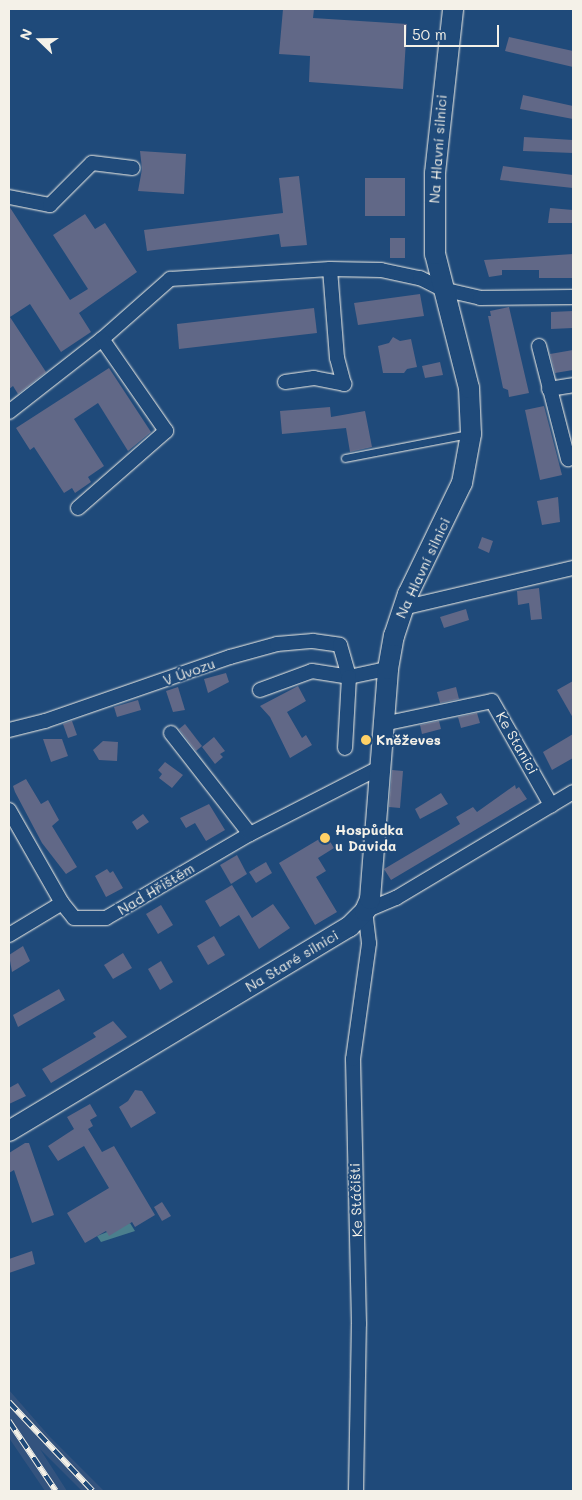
<!DOCTYPE html>
<html>
<head>
<meta charset="utf-8">
<style>
  body { margin:0 }
  #map { position:relative; width:582px; height:1500px; overflow:hidden; background:#1f4a7a; font-family:Mali,sans-serif }
  div>[style] { position:absolute }
  [style*='--x'] { left:calc(var(--x)*1px); top:calc(var(--y)*1px); width:calc(var(--w)*1px); rotate:calc(var(--a)*1deg) }
  .built>* { inset:0; background:#33537e }
  .green>* { inset:0; background:#4b7f8d }
  .building>* { inset:0; background:#616887 }
  .roads { filter:drop-shadow(0 0 1px #f4f1e8) drop-shadow(0 0 1px #f4f1e8) }
  .lane>* { height:7px; margin:-3.5px; padding:0 3.5px; transform-origin:3.5px; border-radius:3.5px; background:#1f4a7a }
  .street>* { height:14px; margin:-7px; padding:0 7px; transform-origin:7px; border-radius:7px; background:#1f4a7a }
  .secondary>* { height:20px; margin:-10px; padding:0 10px; transform-origin:10px; border-radius:10px; background:#1f4a7a }
  .rail>* { height:5.5px; margin-top:-2.75px; transform-origin:0; background:repeating-linear-gradient(90deg,#1f4a7a 0 11px,#f4f1e8 0 22px); box-sizing:border-box; border-block:1px solid #f4f1e8 }
  .dots>* { width:14px; height:14px; translate:-50% -50%; box-sizing:border-box; border:2px solid #1f4a7a; border-radius:50% }
  span { translate:-50% -50%; white-space:nowrap; text-align:center; line-height:1.15; -webkit-text-stroke:4px #1f4a7a; paint-order:stroke }
  .street-label { font-size:14px; color:#f4f1e8 }
  .poi-label { font-size:14px; color:#f4f1e8; font-weight:700 }
  .left { translate:0 -50%; text-align:left }
  .frame { position:absolute; inset:0; border:10px solid #f4f1e8; pointer-events:none }
  .north { position:absolute; left:15px; top:15px; width:50px; height:50px; -webkit-text-stroke:4px #1f4a7a; paint-order:stroke; rotate:292deg; font-size:14px; font-weight:700; line-height:20px; text-align:center; color:#f4f1e8 }
  .north::after { content:''; display:block; margin:auto; width:18px; height:22px; background:#f4f1e8; clip-path:polygon(50% 0,100% 100%,50% 72%,0 100%) }
  .scale { position:absolute; left:404px; top:25px; width:95px; height:22px; box-sizing:border-box; border:2px solid #f4f1e8; border-top:0; padding-left:6px; font-size:15px; line-height:18px; white-space:nowrap; color:#f4f1e8; -webkit-text-stroke:4px #1f4a7a; paint-order:stroke }
</style>
</head>
<body>
<div id="map">
  <div class="built">
    <i style="clip-path:polygon(9px 1390px,49px 1436px,104px 1491px,82px 1491px,40px 1449px,67px 1491px,45px 1491px,9px 1438px)"></i>
  </div>
  <div class="green">
    <i style="clip-path:polygon(130px 1223px,135px 1231px,101px 1242px,97px 1236px)"></i>
  </div>
  <div class="building">
    <i style="clip-path:polygon(283px 9px,314px 9px,313px 18px,407px 24px,403px 89px,309px 82px,310px 56px,279px 54px)"></i>
    <i style="clip-path:polygon(509px 37px,573px 51px,573px 67px,505px 51px)"></i>
    <i style="clip-path:polygon(523px 95px,573px 106px,573px 119px,520px 109px)"></i>
    <i style="clip-path:polygon(524px 137px,573px 140px,573px 153px,523px 151px)"></i>
    <i style="clip-path:polygon(140px 151px,186px 154px,184px 194px,138px 191px,142px 169px)"></i>
    <i style="clip-path:polygon(503px 166px,573px 175px,573px 188px,500px 180px)"></i>
    <i style="clip-path:polygon(299px 176px,307px 245px,281px 247px,279px 234px,147px 251px,144px 230px,283px 213px,279px 178px)"></i>
    <i style="clip-path:polygon(365px 178px,405px 178px,405px 216px,365px 216px)"></i>
    <i style="clip-path:polygon(9px 206px,70px 300px,88px 289px,53px 235px,85px 214px,95px 229px,105px 223px,137px 272px,79px 313px,91px 332px,61px 352px,30px 304px,10px 317px,46px 372px,18px 394px,13px 386px,9px 389px)"></i>
    <i style="clip-path:polygon(550px 208px,573px 210px,573px 223px,548px 223px)"></i>
    <i style="clip-path:polygon(390px 238px,405px 238px,405px 258px,390px 258px)"></i>
    <i style="clip-path:polygon(573px 254px,573px 278px,539px 278px,539px 270px,502px 270px,502px 275px,489px 277px,484px 260px)"></i>
    <i style="clip-path:polygon(420px 294px,424px 316px,358px 325px,354px 303px)"></i>
    <i style="clip-path:polygon(509px 307px,529px 393px,509px 397px,508px 390px,503px 388px,488px 316px,491px 316px,490px 311px)"></i>
    <i style="clip-path:polygon(314px 308px,317px 333px,179px 349px,177px 324px)"></i>
    <i style="clip-path:polygon(573px 311px,573px 328px,551px 329px,551px 312px)"></i>
    <i style="clip-path:polygon(393px 337px,400px 341px,411px 339px,417px 367px,407px 369px,404px 373px,383px 373px,378px 346px,389px 343px)"></i>
    <i style="clip-path:polygon(573px 350px,573px 370px,555px 373px,550px 354px)"></i>
    <i style="clip-path:polygon(440px 362px,443px 375px,425px 378px,422px 366px)"></i>
    <i style="clip-path:polygon(109px 368px,151px 432px,128px 451px,98px 403px,74px 419px,104px 466px,88px 477px,91px 482px,75px 493px,72px 488px,64px 493px,34px 447px,30px 450px,16px 428px)"></i>
    <i style="clip-path:polygon(544px 406px,562px 475px,540px 480px,525px 410px)"></i>
    <i style="clip-path:polygon(330px 407px,331px 417px,365px 411px,372px 447px,350px 452px,346px 428px,282px 434px,280px 411px)"></i>
    <i style="clip-path:polygon(558px 497px,560px 522px,542px 525px,537px 501px)"></i>
    <i style="clip-path:polygon(482px 537px,493px 541px,489px 553px,478px 548px)"></i>
    <i style="clip-path:polygon(539px 588px,542px 619px,531px 620px,529px 603px,518px 605px,517px 591px)"></i>
    <i style="clip-path:polygon(466px 609px,469px 620px,444px 628px,440px 617px)"></i>
    <i style="clip-path:polygon(226px 673px,229px 682px,208px 693px,204px 679px)"></i>
    <i style="clip-path:polygon(573px 681px,573px 718px,557px 690px)"></i>
    <i style="clip-path:polygon(298px 686px,306px 701px,287px 712px,302px 738px,306px 735px,312px 745px,290px 758px,270px 717px,260px 706px)"></i>
    <i style="clip-path:polygon(178px 687px,185px 710px,173px 712px,166px 691px)"></i>
    <i style="clip-path:polygon(456px 687px,459px 699px,440px 703px,437px 692px)"></i>
    <i style="clip-path:polygon(138px 700px,141px 710px,117px 717px,114px 707px)"></i>
    <i style="clip-path:polygon(477px 713px,480px 723px,461px 728px,458px 717px)"></i>
    <i style="clip-path:polygon(72px 721px,77px 735px,68px 738px,63px 724px)"></i>
    <i style="clip-path:polygon(439px 721px,441px 729px,422px 734px,420px 725px)"></i>
    <i style="clip-path:polygon(185px 724px,202px 746px,196px 751px,179px 729px)"></i>
    <i style="clip-path:polygon(573px 734px,573px 758px,552px 770px,543px 752px)"></i>
    <i style="clip-path:polygon(214px 737px,225px 751px,220px 754px,223px 757px,215px 764px,202px 747px)"></i>
    <i style="clip-path:polygon(43px 739px,62px 739px,68px 756px,51px 762px)"></i>
    <i style="clip-path:polygon(103px 741px,118px 742px,117px 761px,99px 760px,93px 750px)"></i>
    <i style="clip-path:polygon(165px 762px,183px 775px,172px 788px,159px 778px,162px 774px,158px 770px)"></i>
    <i style="clip-path:polygon(392px 770px,403px 771px,400px 808px,389px 807px)"></i>
    <i style="clip-path:polygon(26px 779px,41px 804px,48px 800px,59px 820px,52px 826px,77px 867px,66px 874px,42px 843px,15px 792px,13px 786px)"></i>
    <i style="clip-path:polygon(515px 785px,516px 789px,519px 787px,527px 799px,391px 880px,384px 869px,460px 824px,456px 817px,473px 807px,477px 812px)"></i>
    <i style="clip-path:polygon(441px 793px,448px 804px,420px 819px,415px 809px)"></i>
    <i style="clip-path:polygon(209px 804px,225px 830px,206px 841px,195px 823px,186px 828px,180px 818px)"></i>
    <i style="clip-path:polygon(143px 814px,149px 822px,137px 830px,132px 822px)"></i>
    <i style="clip-path:polygon(326px 835px,334px 848px,318px 858px,326px 871px,316px 877px,337px 912px,315px 925px,279px 863px)"></i>
    <i style="clip-path:polygon(237px 855px,247px 874px,231px 884px,220px 865px)"></i>
    <i style="clip-path:polygon(266px 862px,272px 873px,256px 883px,249px 872px)"></i>
    <i style="clip-path:polygon(107px 869px,110px 873px,113px 871px,123px 888px,106px 897px,95px 876px)"></i>
    <i style="clip-path:polygon(232px 885px,252px 918px,273px 904px,290px 928px,259px 949px,239px 915px,220px 927px,205px 901px)"></i>
    <i style="clip-path:polygon(161px 905px,173px 925px,158px 934px,146px 914px)"></i>
    <i style="clip-path:polygon(214px 936px,225px 955px,208px 965px,197px 946px)"></i>
    <i style="clip-path:polygon(23px 946px,30px 961px,12px 972px,9px 955px)"></i>
    <i style="clip-path:polygon(123px 953px,132px 968px,113px 979px,104px 965px)"></i>
    <i style="clip-path:polygon(161px 961px,173px 982px,160px 990px,148px 969px)"></i>
    <i style="clip-path:polygon(59px 989px,65px 1000px,18px 1027px,13px 1015px)"></i>
    <i style="clip-path:polygon(113px 1021px,127px 1037px,51px 1083px,42px 1069px,96px 1037px,93px 1033px)"></i>
    <i style="clip-path:polygon(18px 1083px,26px 1096px,9px 1104px,9px 1088px)"></i>
    <i style="clip-path:polygon(135px 1090px,142px 1091px,156px 1113px,131px 1128px,119px 1107px,128px 1101px)"></i>
    <i style="clip-path:polygon(90px 1104px,97px 1116px,90px 1120px,93px 1126px,88px 1129px,102px 1152px,114px 1146px,155px 1215px,135px 1227px,132px 1222px,109px 1236px,106px 1231px,85px 1243px,67px 1213px,109px 1188px,84px 1146px,58px 1161px,48px 1146px,74px 1129px,67px 1117px)"></i>
    <i style="clip-path:polygon(25px 1143px,29px 1143px,54px 1215px,32px 1223px,14px 1170px,9px 1173px,9px 1153px)"></i>
    <i style="clip-path:polygon(162px 1202px,171px 1216px,162px 1221px,154px 1207px)"></i>
    <i style="clip-path:polygon(32px 1251px,35px 1264px,9px 1273px,9px 1259px)"></i>
  </div>
  <div class="roads">
    <div class="lane">
      <i style="--x:345;--y:458;--w:125;--a:-11"></i>
    </div>
    <div class="street">
      <i style="--x:9;--y:197;--w:42;--a:11"></i>
      <i style="--x:50;--y:205;--w:59;--a:-45"></i>
      <i style="--x:92;--y:163;--w:41;--a:7"></i>
      <i style="--x:539;--y:346;--w:117;--a:75.6"></i>
      <i style="--x:285;--y:382;--w:29;--a:-8"></i>
      <i style="--x:314;--y:378;--w:31;--a:11"></i>
      <i style="--x:344;--y:384;--w:27;--a:-105"></i>
      <i style="--x:337;--y:358;--w:89;--a:-94.5"></i>
      <i style="--x:549;--y:389;--w:24;--a:-9"></i>
      <i style="--x:9;--y:412;--w:118;--a:-38.1"></i>
      <i style="--x:102;--y:339;--w:91;--a:-41.4"></i>
      <i style="--x:170;--y:279;--w:160;--a:-3.6"></i>
      <i style="--x:330;--y:269;--w:51;--a:1.1"></i>
      <i style="--x:381;--y:270;--w:40;--a:12"></i>
      <i style="--x:420;--y:278;--w:25;--a:27"></i>
      <i style="--x:442;--y:289;--w:39;--a:13"></i>
      <i style="--x:480;--y:298;--w:93;--a:-0.6"></i>
      <i style="--x:78;--y:508;--w:117;--a:-41.2"></i>
      <i style="--x:166;--y:431;--w:112;--a:-124.8"></i>
      <i style="--x:402;--y:608;--w:176;--a:-13.2"></i>
      <i style="--x:260;--y:690;--w:55;--a:-20.1"></i>
      <i style="--x:312;--y:671;--w:37;--a:9"></i>
      <i style="--x:349;--y:677;--w:40;--a:-12"></i>
      <i style="--x:383;--y:724;--w:111;--a:-11.9"></i>
      <i style="--x:492;--y:701;--w:120;--a:60.4"></i>
      <i style="--x:9;--y:730;--w:37;--a:-14"></i>
      <i style="--x:45;--y:721;--w:196;--a:-19.1"></i>
      <i style="--x:230;--y:657;--w:49;--a:-15.5"></i>
      <i style="--x:277;--y:644;--w:36;--a:-5"></i>
      <i style="--x:313;--y:641;--w:27;--a:8"></i>
      <i style="--x:340;--y:645;--w:33;--a:74"></i>
      <i style="--x:349;--y:677;--w:71;--a:93.2"></i>
      <i style="--x:171;--y:733;--w:128;--a:52"></i>
      <i style="--x:9;--y:810;--w:107;--a:60.3"></i>
      <i style="--x:9;--y:935;--w:62;--a:-31.1"></i>
      <i style="--x:62;--y:903;--w:19;--a:51"></i>
      <i style="--x:74;--y:918;--w:32;--a:0"></i>
      <i style="--x:106;--y:918;--w:167;--a:-30.3"></i>
      <i style="--x:250;--y:834;--w:147;--a:-27.1"></i>
      <i style="--x:356;--y:1491;--w:167;--a:-89"></i>
      <i style="--x:359;--y:1324;--w:265;--a:-91.3"></i>
      <i style="--x:353;--y:1059;--w:117;--a:-82.1"></i>
      <i style="--x:369;--y:943;--w:32;--a:-97"></i>
      <i style="--x:365;--y:911;--w:34;--a:-23"></i>
      <i style="--x:396;--y:898;--w:206;--a:-30.9"></i>
    </div>
    <div class="secondary">
      <i style="--x:9;--y:1131;--w:397;--a:-31"></i>
      <i style="--x:349;--y:927;--w:23;--a:-45"></i>
      <i style="--x:365;--y:911;--w:13;--a:-67"></i>
      <i style="--x:370;--y:899;--w:231;--a:-85.5"></i>
      <i style="--x:388;--y:669;--w:34;--a:-80"></i>
      <i style="--x:394;--y:636;--w:44;--a:-71.6"></i>
      <i style="--x:408;--y:594;--w:123;--a:-64.1"></i>
      <i style="--x:462;--y:483;--w:50;--a:-79.6"></i>
      <i style="--x:471;--y:434;--w:46;--a:-92.5"></i>
      <i style="--x:469;--y:388;--w:138;--a:-104.2"></i>
      <i style="--x:435;--y:254;--w:81;--a:-90"></i>
      <i style="--x:435;--y:173;--w:165;--a:-83.7"></i>
    </div>
  </div>
  <div class="rail">
    <i style="--x:9;--y:1402;--w:122;--a:46.7"></i>
    <i style="--x:9;--y:1421;--w:84;--a:56.1"></i>
  </div>
  <div class="dots">
    <i style="left:366px;top:740px;background:#ffd166"></i>
    <i style="left:325px;top:838px;background:#ffd166"></i>
  </div>
  <div class="street-label">
    <span style="left:438px;top:149px;rotate:-86deg">Na Hlavní silnici</span>
    <span style="left:423px;top:568px;rotate:-65deg">Na Hlavní silnici</span>
    <span style="left:189px;top:672px;rotate:-20deg">V Úvozu</span>
    <span style="left:517px;top:743px;rotate:60deg">Ke Stanici</span>
    <span style="left:156px;top:889px;rotate:-31deg">Nad Hřištěm</span>
    <span style="left:292px;top:961px;rotate:-31deg">Na Staré silnici</span>
    <span style="left:356px;top:1200px;rotate:-92deg">Ke Stáčišti</span>
  </div>
  <div class="poi-label">
    <span class="left" style="left:376px;top:740px">Kněževes</span>
    <span class="left" style="left:335px;top:838px">Hospůdka<br>u Davida</span>
  </div>
  <div class="frame"></div>
  <div class="north">N</div>
  <div class="scale">50 m</div>
</div>
</body>
</html>
